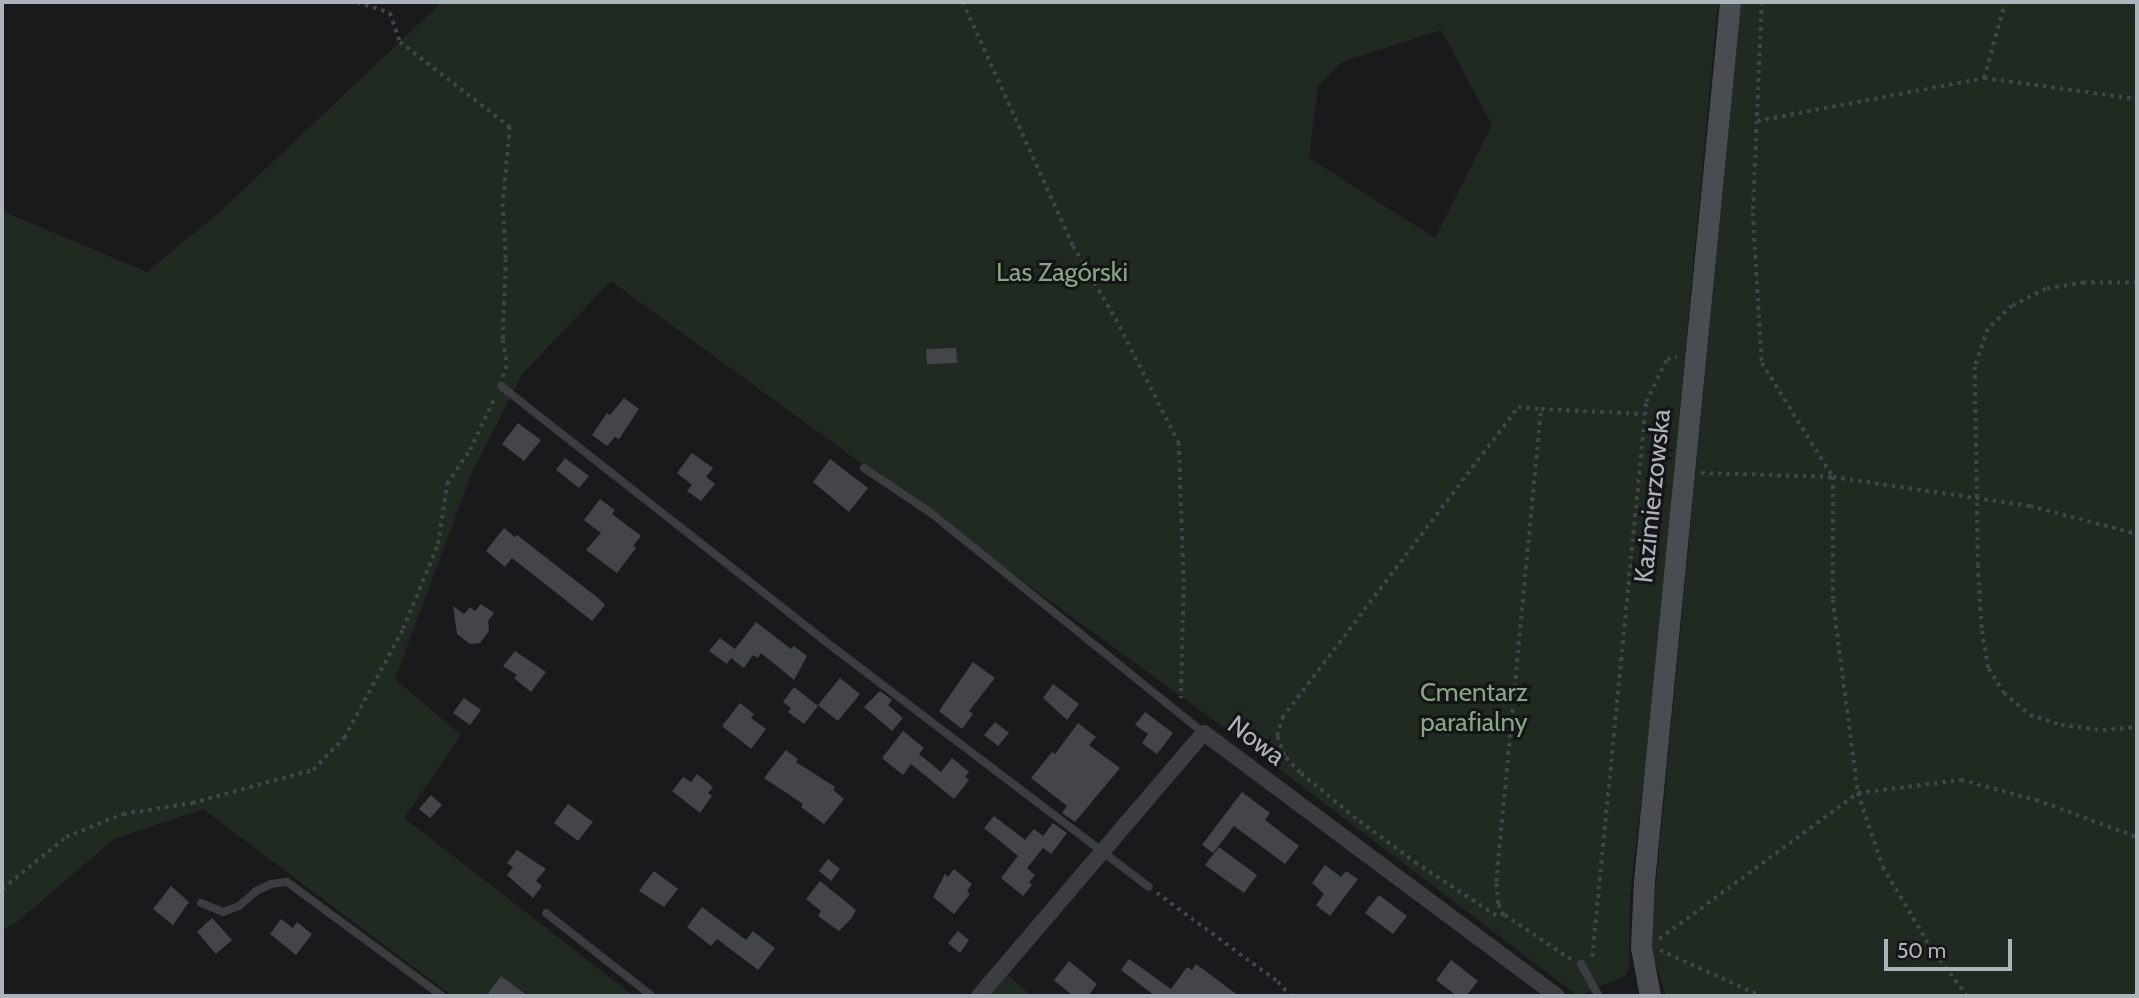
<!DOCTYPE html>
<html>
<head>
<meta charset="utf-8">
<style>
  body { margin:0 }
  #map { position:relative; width:2139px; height:998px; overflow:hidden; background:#1a1a1c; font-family:Cabin,sans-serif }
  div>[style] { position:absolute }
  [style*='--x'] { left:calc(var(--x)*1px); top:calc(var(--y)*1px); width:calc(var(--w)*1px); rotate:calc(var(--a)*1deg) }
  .green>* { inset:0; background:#212a21 }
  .building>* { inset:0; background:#444549 }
  .path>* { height:3.5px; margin-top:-1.75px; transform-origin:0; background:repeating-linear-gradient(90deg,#414448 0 3.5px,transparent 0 8.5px) }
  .lane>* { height:8px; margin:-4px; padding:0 4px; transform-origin:4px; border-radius:4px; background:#3b3d41 }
  .street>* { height:16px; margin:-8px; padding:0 8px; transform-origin:8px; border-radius:8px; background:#3b3d41 }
  .secondary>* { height:21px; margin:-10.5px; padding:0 10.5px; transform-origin:10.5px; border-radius:10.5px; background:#494c51 }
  span { translate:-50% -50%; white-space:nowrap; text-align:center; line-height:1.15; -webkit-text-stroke:6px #151517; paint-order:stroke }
  .park-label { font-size:26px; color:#87a683 }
  .street-label { font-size:26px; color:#acb3bb }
  .frame { position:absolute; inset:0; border:4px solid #acb3bb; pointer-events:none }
  .scale { position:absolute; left:1884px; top:939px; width:128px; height:32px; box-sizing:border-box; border:4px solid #acb3bb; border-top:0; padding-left:9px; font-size:21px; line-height:24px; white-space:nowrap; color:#acb3bb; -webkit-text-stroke:5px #151517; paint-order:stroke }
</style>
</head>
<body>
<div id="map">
  <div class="green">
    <i style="clip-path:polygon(evenodd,442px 2px,1718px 2px,1651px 714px,1630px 897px,1629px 969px,1625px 976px,1578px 996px,1241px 740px,611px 281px,523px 373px,473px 470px,395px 679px,461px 735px,404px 818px,634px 996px,452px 996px,203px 809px,114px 839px,17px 922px,2px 931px,2px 211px,147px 272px,221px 211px,442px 2px,1441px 30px,1492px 125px,1435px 238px,1309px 158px,1318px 86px,1342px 62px,1441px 30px)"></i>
    <i style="clip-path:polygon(1741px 2px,2137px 2px,2137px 996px,1666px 996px,1650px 946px)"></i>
    <i style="clip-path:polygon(1008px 975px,1032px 996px,988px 996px)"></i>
  </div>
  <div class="building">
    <i style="clip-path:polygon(956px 348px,957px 363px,927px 364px,926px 349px)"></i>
    <i style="clip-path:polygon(624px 398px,639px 409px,619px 439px,615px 437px,607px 446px,592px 435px,607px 413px,610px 415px)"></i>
    <i style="clip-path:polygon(518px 423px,541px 440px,524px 461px,502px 444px)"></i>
    <i style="clip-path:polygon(692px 453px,713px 468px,706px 477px,715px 484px,701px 501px,687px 491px,692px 485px,677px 473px)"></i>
    <i style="clip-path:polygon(565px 458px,589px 476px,579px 488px,556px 470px)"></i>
    <i style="clip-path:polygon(830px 459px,868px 488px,849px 512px,813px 482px)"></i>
    <i style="clip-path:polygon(600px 499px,615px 510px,612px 514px,641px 536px,633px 546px,636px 548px,617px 573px,586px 550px,601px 533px,584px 520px)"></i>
    <i style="clip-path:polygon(504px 528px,515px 537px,517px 535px,598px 598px,605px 605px,592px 621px,512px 558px,505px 567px,486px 551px)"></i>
    <i style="clip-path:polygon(481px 604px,494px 613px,488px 621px,489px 631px,480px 643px,470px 644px,457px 634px,453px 606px,464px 614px,470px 607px,475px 611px)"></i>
    <i style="clip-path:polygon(756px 622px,791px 649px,794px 646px,807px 656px,794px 680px,761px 653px,758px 658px,753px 655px,744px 668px,731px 658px,727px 664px,709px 651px,720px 638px,735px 649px)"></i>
    <i style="clip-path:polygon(515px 651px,546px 672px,531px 692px,514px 678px,517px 675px,503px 666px)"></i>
    <i style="clip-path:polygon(973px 662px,995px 678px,969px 711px,973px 714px,962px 729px,939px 711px)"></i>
    <i style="clip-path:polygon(840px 678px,860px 694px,838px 721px,818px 705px)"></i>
    <i style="clip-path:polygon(1053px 684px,1079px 704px,1067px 720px,1043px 698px)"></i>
    <i style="clip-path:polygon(794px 687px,818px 706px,804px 724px,788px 712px,791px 708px,783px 702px)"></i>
    <i style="clip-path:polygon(880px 691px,892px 700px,888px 705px,903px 718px,892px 731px,864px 707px)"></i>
    <i style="clip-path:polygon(464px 698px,481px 710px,470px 725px,453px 713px)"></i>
    <i style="clip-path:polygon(740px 703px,754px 714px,751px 718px,766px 729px,751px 749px,722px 726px)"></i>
    <i style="clip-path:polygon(1145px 712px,1173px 733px,1157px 754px,1142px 743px,1148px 734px,1135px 725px)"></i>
    <i style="clip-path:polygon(995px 722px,1009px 733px,998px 746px,984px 735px)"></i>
    <i style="clip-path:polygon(1078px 723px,1096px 737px,1089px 745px,1120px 768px,1075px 822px,1062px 813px,1067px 806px,1031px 778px,1052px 752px,1055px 754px)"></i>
    <i style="clip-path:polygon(903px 731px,924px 748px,919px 754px,941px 772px,952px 758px,969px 772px,965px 777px,969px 780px,954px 799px,911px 764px,903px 775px,882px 758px)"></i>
    <i style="clip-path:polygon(786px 750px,798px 759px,796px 762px,835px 787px,833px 790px,844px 799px,824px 824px,801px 807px,803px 804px,764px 778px)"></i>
    <i style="clip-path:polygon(697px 774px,713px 787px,708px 793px,712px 796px,700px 813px,672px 791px,683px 777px,691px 782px)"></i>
    <i style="clip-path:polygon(1242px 792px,1270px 813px,1265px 820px,1299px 846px,1285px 864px,1234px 826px,1213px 853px,1202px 845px)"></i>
    <i style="clip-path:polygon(431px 795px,442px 805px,430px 818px,419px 809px)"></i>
    <i style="clip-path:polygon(568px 804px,593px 822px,578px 841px,554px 823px)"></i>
    <i style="clip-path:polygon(994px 816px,1025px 840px,1034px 829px,1043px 836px,1053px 823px,1067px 833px,1051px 854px,1043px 848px,1027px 868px,1035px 875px,1029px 882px,1032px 885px,1023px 896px,1001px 878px,1018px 856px,984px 828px)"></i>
    <i style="clip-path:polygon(1219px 847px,1257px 875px,1244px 893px,1205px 865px)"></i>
    <i style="clip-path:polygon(517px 850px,546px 869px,536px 881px,542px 886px,533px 898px,507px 875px,513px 867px,507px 863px)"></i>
    <i style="clip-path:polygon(828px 859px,840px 869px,831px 881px,819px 871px)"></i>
    <i style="clip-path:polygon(1325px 865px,1341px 877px,1346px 871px,1358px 879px,1330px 916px,1316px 905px,1324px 894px,1312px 883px)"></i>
    <i style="clip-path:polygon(954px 869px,972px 884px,967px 891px,970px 894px,954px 914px,933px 897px,945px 874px,948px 877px)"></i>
    <i style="clip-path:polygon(654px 871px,678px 889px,664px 907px,639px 891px)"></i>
    <i style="clip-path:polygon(820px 881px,856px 910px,851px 919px,839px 931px,818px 916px,821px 911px,806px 899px)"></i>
    <i style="clip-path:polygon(171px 886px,189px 902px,173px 925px,153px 909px)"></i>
    <i style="clip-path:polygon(1379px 895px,1407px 916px,1393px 934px,1365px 913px)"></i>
    <i style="clip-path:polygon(702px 907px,746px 940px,753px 931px,775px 948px,758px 970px,717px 939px,711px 946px,687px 927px)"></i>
    <i style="clip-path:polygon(212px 918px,232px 940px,216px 954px,197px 932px)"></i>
    <i style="clip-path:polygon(281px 919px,293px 928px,297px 922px,312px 934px,296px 955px,270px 934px)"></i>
    <i style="clip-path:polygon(958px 931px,969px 940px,960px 953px,948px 943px)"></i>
    <i style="clip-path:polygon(1129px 959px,1171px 989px,1187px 967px,1192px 970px,1196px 964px,1239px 996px,1155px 996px,1121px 970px)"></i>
    <i style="clip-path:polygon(1451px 960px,1478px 981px,1466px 996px,1457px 996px,1436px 980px)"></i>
    <i style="clip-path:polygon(1069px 961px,1097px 984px,1088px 996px,1073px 996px,1054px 980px)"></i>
    <i style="clip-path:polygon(501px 976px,528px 996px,486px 996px)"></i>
  </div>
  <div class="path">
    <i style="--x:357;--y:2;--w:35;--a:18"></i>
    <i style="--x:390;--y:13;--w:31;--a:71"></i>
    <i style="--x:400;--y:42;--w:139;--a:37.7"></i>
    <i style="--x:510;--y:127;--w:77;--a:95.2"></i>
    <i style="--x:503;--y:204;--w:55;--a:86.9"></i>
    <i style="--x:506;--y:259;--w:81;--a:92.1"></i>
    <i style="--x:503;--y:340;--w:26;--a:81"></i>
    <i style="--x:507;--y:366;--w:12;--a:110"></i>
    <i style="--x:963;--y:2;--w:268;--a:65.7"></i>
    <i style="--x:1073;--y:246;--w:85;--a:59.5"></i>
    <i style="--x:1116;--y:319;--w:139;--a:63.1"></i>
    <i style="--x:1179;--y:443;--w:143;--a:88"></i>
    <i style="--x:1184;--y:586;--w:112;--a:91.5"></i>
    <i style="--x:1762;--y:2;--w:211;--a:92.4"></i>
    <i style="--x:1753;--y:213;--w:150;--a:86.6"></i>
    <i style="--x:1762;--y:363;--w:134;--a:58.1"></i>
    <i style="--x:1833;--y:477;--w:123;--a:90"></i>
    <i style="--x:1833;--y:600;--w:195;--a:82.6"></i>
    <i style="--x:1858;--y:793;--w:78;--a:71.3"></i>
    <i style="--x:1883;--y:867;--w:92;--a:59.3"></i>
    <i style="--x:1930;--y:946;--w:62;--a:53.5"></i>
    <i style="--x:1984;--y:78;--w:154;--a:7.8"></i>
    <i style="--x:1757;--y:121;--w:231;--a:-10.7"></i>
    <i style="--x:1984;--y:78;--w:79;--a:-74.6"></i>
    <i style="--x:2137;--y:283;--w:53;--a:180"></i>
    <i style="--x:2084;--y:283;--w:38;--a:171"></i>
    <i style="--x:2046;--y:289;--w:38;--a:153"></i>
    <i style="--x:2012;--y:306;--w:33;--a:136"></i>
    <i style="--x:1988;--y:329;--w:40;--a:108.9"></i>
    <i style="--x:1975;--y:367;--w:198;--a:89.1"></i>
    <i style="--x:1978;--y:565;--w:66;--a:86.5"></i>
    <i style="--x:1982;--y:631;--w:39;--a:80"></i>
    <i style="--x:1989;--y:669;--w:28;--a:58"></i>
    <i style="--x:2004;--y:693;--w:34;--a:40"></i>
    <i style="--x:2030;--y:715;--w:33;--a:18"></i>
    <i style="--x:2061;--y:725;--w:42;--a:6.8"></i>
    <i style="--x:2103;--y:730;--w:34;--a:-5"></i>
    <i style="--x:1701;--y:473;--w:132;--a:1.7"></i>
    <i style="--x:1833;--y:477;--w:199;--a:8.4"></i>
    <i style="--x:2030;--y:506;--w:111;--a:14.7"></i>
    <i style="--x:2;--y:889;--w:82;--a:-39.1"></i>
    <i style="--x:66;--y:837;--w:61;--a:-22"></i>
    <i style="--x:123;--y:814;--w:70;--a:-9.1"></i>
    <i style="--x:192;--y:803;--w:125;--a:-15.3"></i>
    <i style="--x:313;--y:770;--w:45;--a:-45.9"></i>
    <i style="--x:344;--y:738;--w:124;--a:-61.6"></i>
    <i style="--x:403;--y:629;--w:92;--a:-67.6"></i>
    <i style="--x:438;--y:544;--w:61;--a:-81.5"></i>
    <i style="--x:447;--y:484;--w:41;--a:-55.9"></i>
    <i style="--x:470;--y:450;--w:59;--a:-64.7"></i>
    <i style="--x:1157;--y:893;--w:150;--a:36.3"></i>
    <i style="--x:1278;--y:982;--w:19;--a:47"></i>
    <i style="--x:1504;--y:915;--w:8;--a:173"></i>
    <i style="--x:1496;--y:916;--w:95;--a:-146.6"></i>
    <i style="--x:1417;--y:864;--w:76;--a:-143.6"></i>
    <i style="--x:1356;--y:819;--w:72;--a:-140.6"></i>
    <i style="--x:1300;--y:773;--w:23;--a:-133"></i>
    <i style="--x:1284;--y:756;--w:21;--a:-109"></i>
    <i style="--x:1277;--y:736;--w:19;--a:-74"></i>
    <i style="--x:1282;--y:718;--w:390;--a:-52.8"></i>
    <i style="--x:1518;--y:407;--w:23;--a:5"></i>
    <i style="--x:1659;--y:939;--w:247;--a:-36.3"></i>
    <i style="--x:1858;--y:793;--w:104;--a:-7.2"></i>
    <i style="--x:1961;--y:780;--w:78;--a:14.9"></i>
    <i style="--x:2036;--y:800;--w:108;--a:20.1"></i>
    <i style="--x:1660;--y:950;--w:111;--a:24.5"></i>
    <i style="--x:1592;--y:957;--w:558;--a:-84.44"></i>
    <i style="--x:1646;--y:402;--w:48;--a:-64"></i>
    <i style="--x:1667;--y:359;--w:10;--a:-11"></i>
    <i style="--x:1571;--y:960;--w:81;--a:-146.1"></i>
    <i style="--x:1504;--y:915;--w:13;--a:-119"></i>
    <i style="--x:1498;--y:904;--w:22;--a:-95"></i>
    <i style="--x:1496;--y:882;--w:475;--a:-84.6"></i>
    <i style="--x:1541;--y:409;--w:103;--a:2.8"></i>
  </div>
  <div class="lane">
    <i style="--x:501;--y:386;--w:429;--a:38.2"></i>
    <i style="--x:838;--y:651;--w:390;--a:37.2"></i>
    <i style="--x:864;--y:468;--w:81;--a:33.9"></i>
    <i style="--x:931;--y:513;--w:351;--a:38.9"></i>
    <i style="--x:201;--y:903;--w:24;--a:22"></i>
    <i style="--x:223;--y:912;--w:17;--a:-21"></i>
    <i style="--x:239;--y:906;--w:23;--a:-41"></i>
    <i style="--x:256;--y:891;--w:17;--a:-25"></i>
    <i style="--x:271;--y:884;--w:16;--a:-7"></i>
    <i style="--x:287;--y:882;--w:192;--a:36.3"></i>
    <i style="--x:546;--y:913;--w:135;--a:38.1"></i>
    <i style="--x:1581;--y:964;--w:37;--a:61"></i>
  </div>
  <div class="street">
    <i style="--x:979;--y:996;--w:346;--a:-49.5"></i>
    <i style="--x:1204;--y:733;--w:440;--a:36.7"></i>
  </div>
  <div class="secondary">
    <i style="--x:1650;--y:996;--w:50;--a:-100.4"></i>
    <i style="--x:1641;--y:947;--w:66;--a:-87.4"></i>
    <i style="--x:1644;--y:881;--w:883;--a:-84.41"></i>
  </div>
  <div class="park-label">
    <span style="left:1062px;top:273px">Las Zagórski</span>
    <span style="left:1474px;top:708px">Cmentarz<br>parafialny</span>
  </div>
  <div class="street-label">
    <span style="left:1653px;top:496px;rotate:-84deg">Kazimierzowska</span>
    <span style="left:1256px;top:741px;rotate:37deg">Nowa</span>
  </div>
  <div class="frame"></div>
  <div class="scale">50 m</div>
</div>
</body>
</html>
